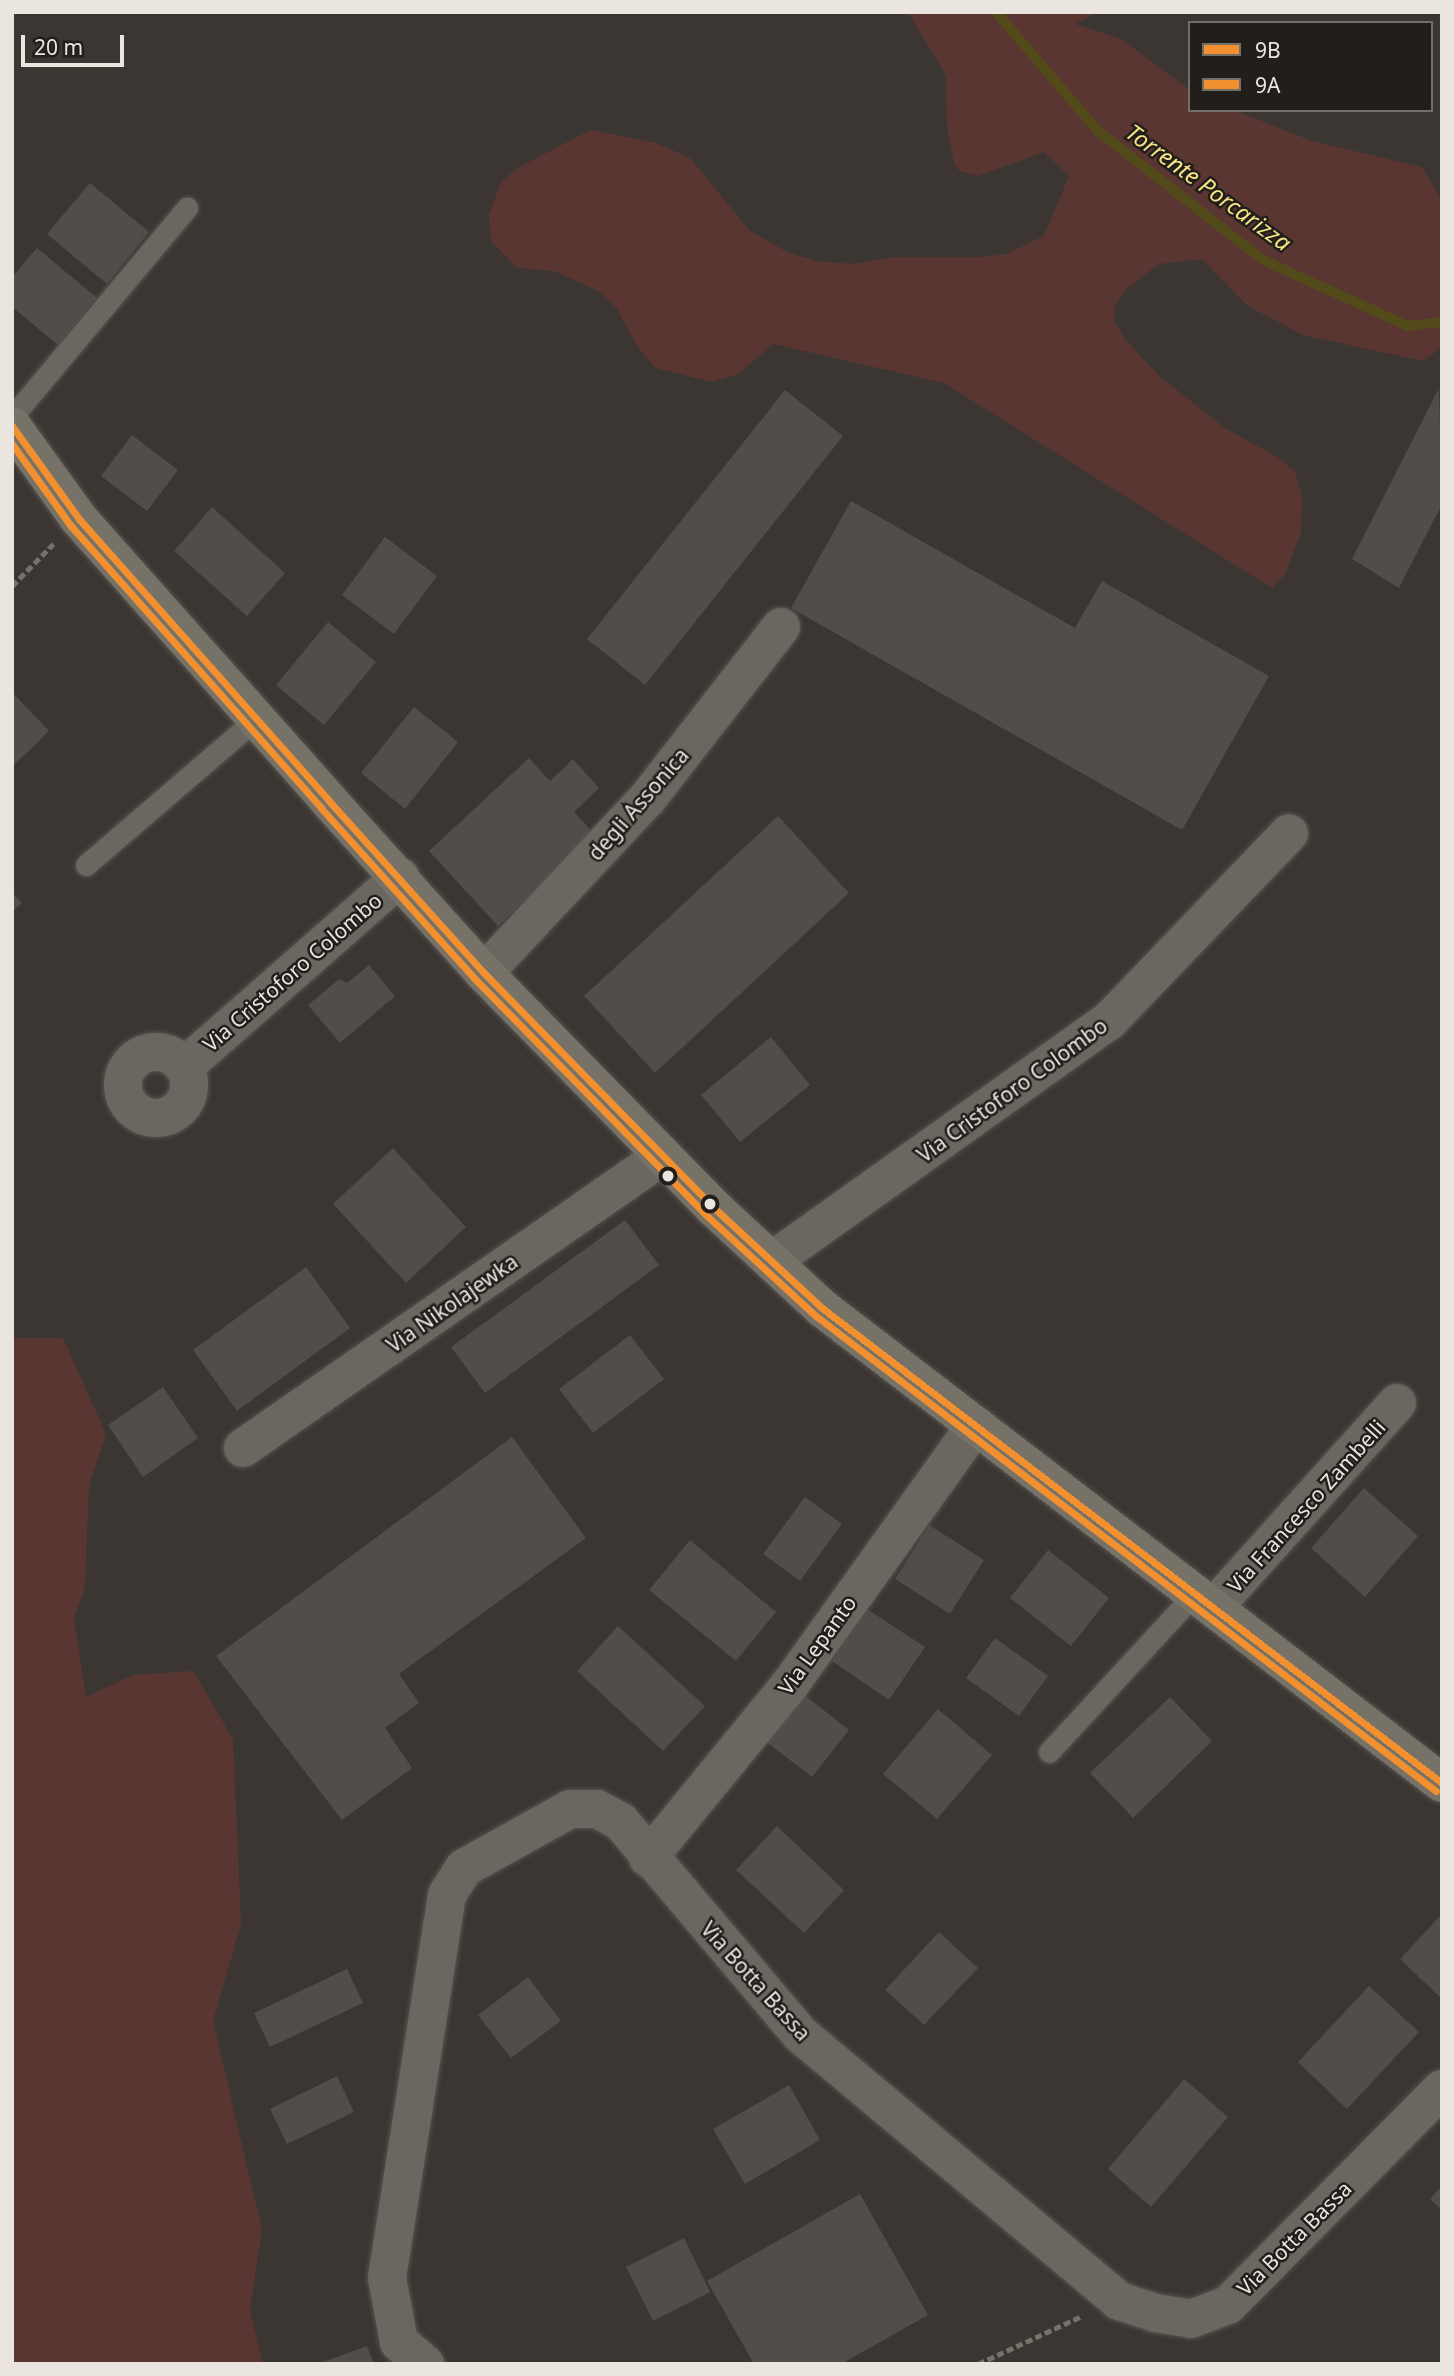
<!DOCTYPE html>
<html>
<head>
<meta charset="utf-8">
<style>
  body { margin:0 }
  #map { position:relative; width:1454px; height:2376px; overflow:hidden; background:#3b3632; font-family:"Noto Sans",sans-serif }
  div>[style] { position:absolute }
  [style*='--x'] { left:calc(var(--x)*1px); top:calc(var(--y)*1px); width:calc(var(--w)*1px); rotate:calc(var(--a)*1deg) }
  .green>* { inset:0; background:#5a3633 }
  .stream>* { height:10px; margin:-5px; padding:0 5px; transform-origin:5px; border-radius:5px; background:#524a19 }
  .building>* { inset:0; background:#514d4a }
  .path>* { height:4.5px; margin-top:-2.25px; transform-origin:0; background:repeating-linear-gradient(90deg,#75716b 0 7px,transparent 0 10.5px) }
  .roads { filter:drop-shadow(0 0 2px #56524f) drop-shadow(0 0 2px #56524f) }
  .lane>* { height:21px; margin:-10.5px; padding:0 10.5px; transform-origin:10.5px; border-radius:10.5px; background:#6b665f }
  .street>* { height:38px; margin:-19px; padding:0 19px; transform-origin:19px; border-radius:19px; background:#6b665f }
  .street>.ring { margin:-19px; padding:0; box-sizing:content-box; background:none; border:38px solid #6b665f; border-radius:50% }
  .secondary>* { height:38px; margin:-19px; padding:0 19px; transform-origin:19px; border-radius:19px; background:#777268 }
  .bus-1>* { height:7px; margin:-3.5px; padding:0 3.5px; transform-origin:3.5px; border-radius:3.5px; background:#f2902f }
  .bus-2>* { height:7px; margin:-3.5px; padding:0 3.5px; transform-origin:3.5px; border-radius:3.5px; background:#f2902f }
  .dots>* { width:19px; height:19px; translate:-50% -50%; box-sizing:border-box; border:4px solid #221e1b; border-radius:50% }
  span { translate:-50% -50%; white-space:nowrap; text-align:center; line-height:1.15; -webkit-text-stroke:5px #221e1b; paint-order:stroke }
  .street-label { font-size:21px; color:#ebe5e0 }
  .water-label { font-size:23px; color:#f4e583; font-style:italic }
  .frame { position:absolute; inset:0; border:14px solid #ebe5e0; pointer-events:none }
  .legend { position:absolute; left:1188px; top:21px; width:245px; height:91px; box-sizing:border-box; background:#221e1b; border:2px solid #726e6a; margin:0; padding:9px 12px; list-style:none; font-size:21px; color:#ebe5e0 }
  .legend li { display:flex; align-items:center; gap:14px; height:35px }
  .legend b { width:35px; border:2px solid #726e6a }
  .scale { position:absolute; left:21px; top:35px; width:103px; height:32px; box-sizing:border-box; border:4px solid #ebe5e0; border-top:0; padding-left:9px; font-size:21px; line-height:24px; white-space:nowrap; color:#ebe5e0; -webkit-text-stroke:5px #221e1b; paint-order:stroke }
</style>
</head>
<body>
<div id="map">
  <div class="green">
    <i style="clip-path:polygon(908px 12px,1097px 12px,1075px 24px,1121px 39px,1190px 90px,1190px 110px,1234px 110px,1312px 141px,1422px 167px,1442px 201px,1442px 347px,1423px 361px,1303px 335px,1248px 306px,1202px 259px,1159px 264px,1125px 290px,1115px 306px,1114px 321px,1125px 339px,1159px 376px,1225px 428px,1279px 458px,1295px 472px,1302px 495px,1301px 533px,1285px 574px,1272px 588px,944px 383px,773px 344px,738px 374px,711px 382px,656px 368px,638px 347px,616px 307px,598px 291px,554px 271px,517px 268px,491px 241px,489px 215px,501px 182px,519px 167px,591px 130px,656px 143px,690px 158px,750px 231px,789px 253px,816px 261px,853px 264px,894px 257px,982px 257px,1006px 254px,1044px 236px,1069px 176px,1044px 152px,978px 176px,960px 171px,954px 164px,947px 127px,946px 76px)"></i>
    <i style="clip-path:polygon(12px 1338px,63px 1338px,106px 1434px,89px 1486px,85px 1587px,74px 1618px,86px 1697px,133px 1675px,193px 1671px,233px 1739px,241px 1924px,213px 2021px,262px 2230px,250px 2310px,263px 2364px,12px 2364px)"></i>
  </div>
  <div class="stream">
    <i style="--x:996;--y:12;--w:157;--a:49.4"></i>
    <i style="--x:1098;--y:131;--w:209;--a:38"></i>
    <i style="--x:1263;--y:260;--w:159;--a:24.5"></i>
    <i style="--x:1408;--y:326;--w:34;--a:-7"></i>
  </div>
  <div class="building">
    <i style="clip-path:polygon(90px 183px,149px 232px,107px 284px,47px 234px)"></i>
    <i style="clip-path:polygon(37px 248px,97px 298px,58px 345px,12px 307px,12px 277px)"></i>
    <i style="clip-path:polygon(1439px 388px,1442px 504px,1399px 588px,1352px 559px)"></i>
    <i style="clip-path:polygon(785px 390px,843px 436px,645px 685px,587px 639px)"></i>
    <i style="clip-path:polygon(132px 435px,178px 470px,147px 511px,101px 476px)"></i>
    <i style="clip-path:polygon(851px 501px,1075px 628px,1102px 581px,1269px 676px,1182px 830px,791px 608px)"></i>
    <i style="clip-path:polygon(212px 507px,285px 573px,247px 616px,174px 551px)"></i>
    <i style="clip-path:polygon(385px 537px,437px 576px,394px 634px,342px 595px)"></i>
    <i style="clip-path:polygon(328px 622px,376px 662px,324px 725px,276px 685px)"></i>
    <i style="clip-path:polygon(12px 692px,49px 731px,12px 767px)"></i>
    <i style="clip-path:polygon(414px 707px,458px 742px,405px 809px,361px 773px)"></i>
    <i style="clip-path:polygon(529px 758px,550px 781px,573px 759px,599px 788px,574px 812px,595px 835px,498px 926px,429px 851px)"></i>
    <i style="clip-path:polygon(778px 816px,849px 893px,655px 1073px,584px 996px)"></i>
    <i style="clip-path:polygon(12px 892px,22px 903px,12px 912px)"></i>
    <i style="clip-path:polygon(369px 965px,395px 996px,340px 1043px,308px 1005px,339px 979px,347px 983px)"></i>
    <i style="clip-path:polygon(771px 1037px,810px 1085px,740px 1142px,701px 1095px)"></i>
    <i style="clip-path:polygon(393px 1148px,466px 1227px,406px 1283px,333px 1204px)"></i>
    <i style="clip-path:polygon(625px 1220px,659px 1265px,485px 1393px,451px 1347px)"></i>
    <i style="clip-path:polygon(306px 1267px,350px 1328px,237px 1411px,193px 1350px)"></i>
    <i style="clip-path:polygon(630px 1335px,664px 1379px,593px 1433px,559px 1389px)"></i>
    <i style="clip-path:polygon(163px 1387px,198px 1438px,143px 1477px,108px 1425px)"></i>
    <i style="clip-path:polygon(512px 1437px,586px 1538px,399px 1674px,419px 1703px,385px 1728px,412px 1768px,342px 1820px,216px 1656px)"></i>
    <i style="clip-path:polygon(1364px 1488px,1418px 1536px,1365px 1597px,1311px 1548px)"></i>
    <i style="clip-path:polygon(805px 1497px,842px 1524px,800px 1581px,763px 1554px)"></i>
    <i style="clip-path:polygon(929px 1525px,984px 1560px,950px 1614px,895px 1579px)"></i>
    <i style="clip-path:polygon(690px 1540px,776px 1612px,736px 1661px,649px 1590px)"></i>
    <i style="clip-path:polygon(1048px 1550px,1109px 1598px,1071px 1646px,1010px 1598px)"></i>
    <i style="clip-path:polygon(867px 1609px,925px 1647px,889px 1700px,832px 1661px)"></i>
    <i style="clip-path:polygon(618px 1626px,705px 1706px,663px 1751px,577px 1671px)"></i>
    <i style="clip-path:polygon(995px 1638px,1048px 1676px,1019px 1716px,966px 1678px)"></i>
    <i style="clip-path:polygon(802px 1693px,849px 1730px,812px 1777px,765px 1741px)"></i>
    <i style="clip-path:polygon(1170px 1697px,1212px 1741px,1133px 1818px,1090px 1773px)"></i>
    <i style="clip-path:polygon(938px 1709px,992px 1755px,937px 1819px,883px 1774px)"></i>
    <i style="clip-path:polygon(777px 1826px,844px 1890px,804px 1933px,736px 1870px)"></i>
    <i style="clip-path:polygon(1442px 1914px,1442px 1999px,1400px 1959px)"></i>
    <i style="clip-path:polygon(939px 1932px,978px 1968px,924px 2025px,885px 1990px)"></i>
    <i style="clip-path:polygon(347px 1969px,363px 2003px,270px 2047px,254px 2013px)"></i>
    <i style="clip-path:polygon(528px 1977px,561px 2021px,511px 2058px,478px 2015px)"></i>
    <i style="clip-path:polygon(1369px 1986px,1419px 2032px,1347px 2109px,1298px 2062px)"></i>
    <i style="clip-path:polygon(337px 2076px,354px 2112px,287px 2144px,270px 2109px)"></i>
    <i style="clip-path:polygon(1184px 2079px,1228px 2117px,1151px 2207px,1108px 2169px)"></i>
    <i style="clip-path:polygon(789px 2085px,820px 2140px,745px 2184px,713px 2129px)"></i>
    <i style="clip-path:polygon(1442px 2186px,1442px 2210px,1430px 2199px)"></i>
    <i style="clip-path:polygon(860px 2194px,928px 2315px,841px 2364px,754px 2364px,707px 2281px)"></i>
    <i style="clip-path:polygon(684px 2238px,710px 2292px,653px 2321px,626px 2267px)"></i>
    <i style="clip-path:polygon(367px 2346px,374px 2364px,320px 2364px,320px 2363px)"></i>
  </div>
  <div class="path">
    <i style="--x:12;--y:586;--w:59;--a:-45.7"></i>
    <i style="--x:978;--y:2364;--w:115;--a:-24.8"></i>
  </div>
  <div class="roads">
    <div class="lane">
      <i style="--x:12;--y:417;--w:273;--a:-50.1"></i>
      <i style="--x:86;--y:865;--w:224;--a:-40.7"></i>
      <i style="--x:1049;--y:1752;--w:216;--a:-47.4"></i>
    </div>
    <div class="street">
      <i style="--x:484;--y:973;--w:238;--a:-46.9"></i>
      <i style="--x:647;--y:799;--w:218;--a:-52.1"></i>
      <i class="ring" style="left:123px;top:1052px;width:28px;height:28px"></i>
      <i style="--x:184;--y:1067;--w:288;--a:-41.3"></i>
      <i style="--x:772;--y:1261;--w:414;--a:-35.5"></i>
      <i style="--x:1109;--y:1021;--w:260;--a:-46.2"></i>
      <i style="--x:243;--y:1448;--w:509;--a:-34.84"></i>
      <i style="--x:1214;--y:1607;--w:274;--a:-48.1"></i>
      <i style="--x:648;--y:1858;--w:226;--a:-50.7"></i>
      <i style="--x:791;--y:1683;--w:317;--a:-54.4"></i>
      <i style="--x:425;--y:2364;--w:34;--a:-140"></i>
      <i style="--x:399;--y:2342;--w:65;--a:-100.6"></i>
      <i style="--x:387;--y:2278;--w:388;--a:-81.1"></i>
      <i style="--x:447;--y:1895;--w:32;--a:-58"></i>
      <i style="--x:464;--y:1868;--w:121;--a:-29.1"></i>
      <i style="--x:570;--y:1809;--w:27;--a:0"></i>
      <i style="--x:597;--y:1809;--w:27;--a:28"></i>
      <i style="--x:621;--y:1822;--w:277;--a:49.8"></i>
      <i style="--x:800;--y:2034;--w:416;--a:39.9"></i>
      <i style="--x:1119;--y:2301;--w:38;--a:18"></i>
      <i style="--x:1155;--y:2313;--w:36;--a:9"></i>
      <i style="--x:1191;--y:2319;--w:40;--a:-21"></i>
      <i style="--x:1228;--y:2305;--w:304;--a:-45.3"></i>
    </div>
    <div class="secondary">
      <i style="--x:12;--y:426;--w:115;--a:54.2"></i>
      <i style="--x:79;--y:519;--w:377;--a:48.4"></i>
      <i style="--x:329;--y:801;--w:232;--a:48"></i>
      <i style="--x:484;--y:973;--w:327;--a:45.6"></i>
      <i style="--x:713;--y:1207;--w:149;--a:42.8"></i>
      <i style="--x:822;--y:1308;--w:781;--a:37.46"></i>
    </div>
  </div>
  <div class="bus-1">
    <i style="--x:12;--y:426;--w:115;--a:54.2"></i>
    <i style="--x:79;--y:519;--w:377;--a:48.4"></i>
    <i style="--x:329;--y:801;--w:232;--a:48"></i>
    <i style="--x:484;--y:973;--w:327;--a:45.6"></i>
    <i style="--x:713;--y:1207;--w:149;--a:42.8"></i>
    <i style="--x:822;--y:1308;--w:781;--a:37.46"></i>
  </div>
  <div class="bus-2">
    <i style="--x:12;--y:444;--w:101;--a:54.3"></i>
    <i style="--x:71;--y:526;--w:377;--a:48.4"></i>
    <i style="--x:321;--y:808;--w:232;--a:48"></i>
    <i style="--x:476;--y:980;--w:329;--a:45.6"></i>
    <i style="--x:706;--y:1215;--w:149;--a:42.6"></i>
    <i style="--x:816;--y:1316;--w:781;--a:37.46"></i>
  </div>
  <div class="dots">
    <i style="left:668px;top:1176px;background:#ebe5e0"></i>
    <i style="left:710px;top:1204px;background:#ebe5e0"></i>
  </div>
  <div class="street-label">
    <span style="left:638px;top:804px;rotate:-49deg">degli Assonica</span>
    <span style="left:292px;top:972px;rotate:-41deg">Via Cristoforo Colombo</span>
    <span style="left:1012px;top:1090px;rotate:-36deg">Via Cristoforo Colombo</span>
    <span style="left:452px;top:1303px;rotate:-35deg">Via Nikolajewka</span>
    <span style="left:1306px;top:1506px;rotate:-48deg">Via Francesco Zambelli</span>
    <span style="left:817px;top:1645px;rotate:-54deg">Via Lepanto</span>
    <span style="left:756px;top:1981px;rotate:48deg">Via Botta Bassa</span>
    <span style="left:1294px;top:2238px;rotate:-45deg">Via Botta Bassa</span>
  </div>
  <div class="water-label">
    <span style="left:1209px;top:187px;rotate:36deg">Torrente Porcarizza</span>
  </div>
  <div class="frame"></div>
  <ul class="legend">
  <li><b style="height:9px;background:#f2902f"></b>9B</li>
  <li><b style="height:9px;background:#f2902f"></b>9A</li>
  </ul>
  <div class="scale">20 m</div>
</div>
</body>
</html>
